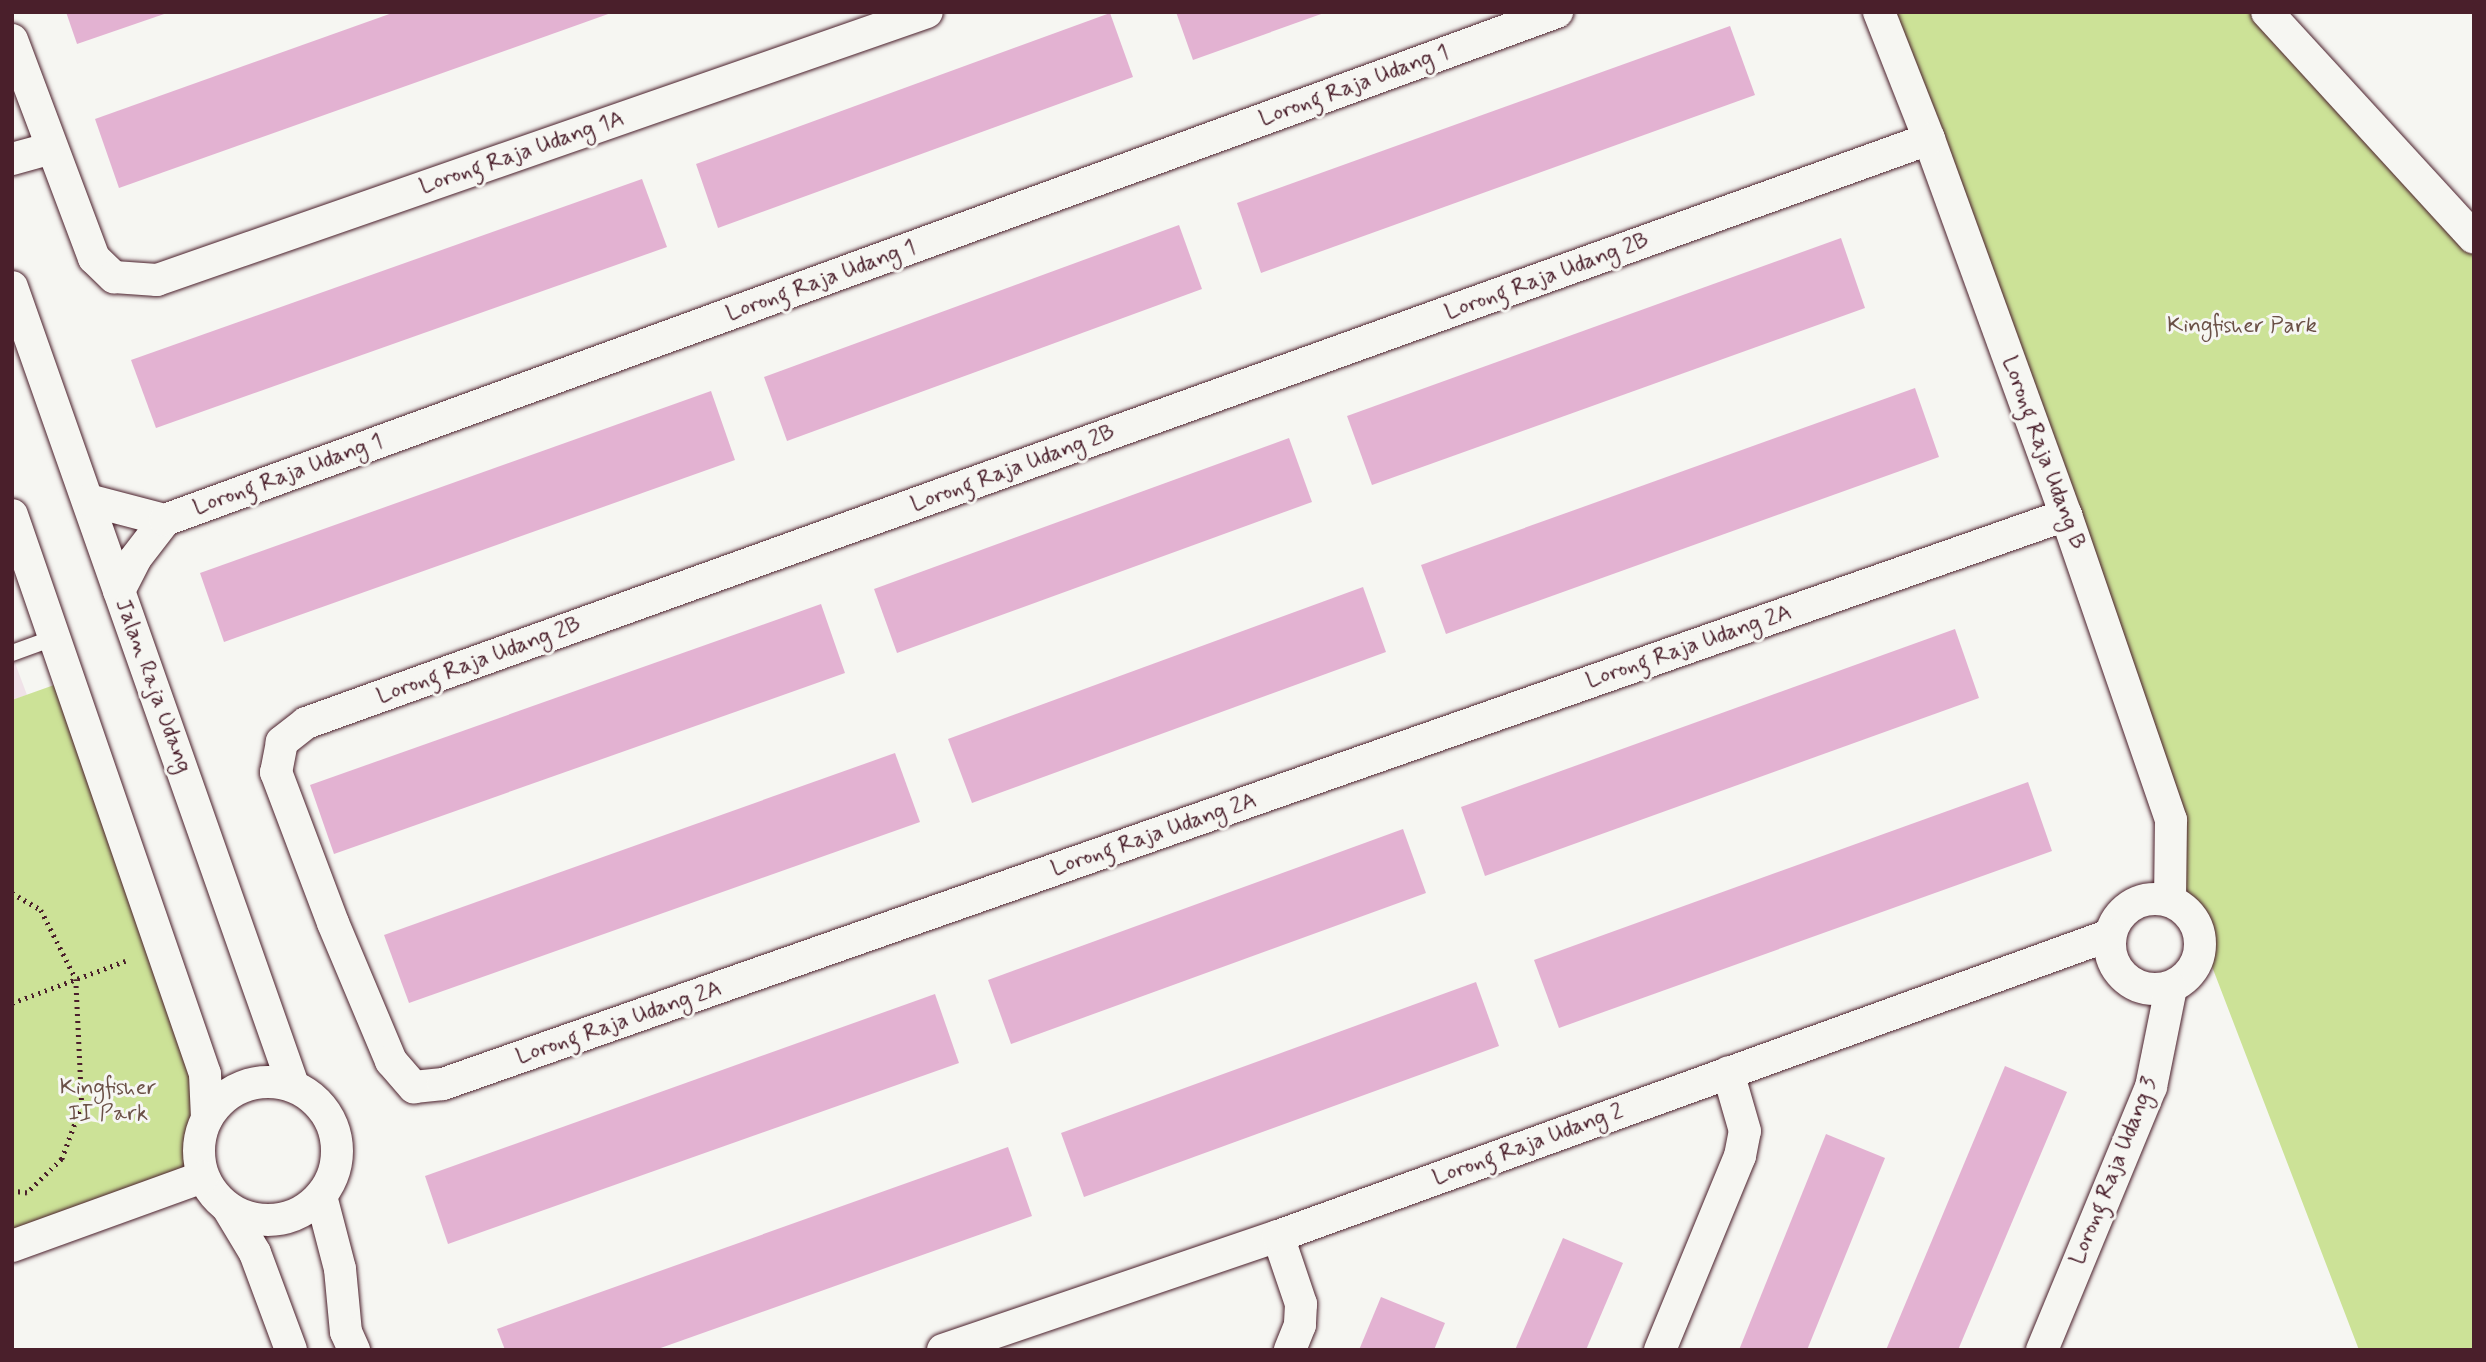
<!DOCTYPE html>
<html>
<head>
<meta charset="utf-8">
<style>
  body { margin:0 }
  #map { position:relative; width:2486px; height:1362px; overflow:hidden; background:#f6f6f2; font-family:Mynerve,sans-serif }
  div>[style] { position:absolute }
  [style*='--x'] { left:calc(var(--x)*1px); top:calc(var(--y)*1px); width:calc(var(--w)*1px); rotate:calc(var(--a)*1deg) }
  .built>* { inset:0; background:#f0e2e8 }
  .green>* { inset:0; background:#cce297 }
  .building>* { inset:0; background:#e3b2d2 }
  .path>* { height:4.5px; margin-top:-2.25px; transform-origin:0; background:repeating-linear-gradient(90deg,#4a1f2b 0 2px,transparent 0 7px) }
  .roads { filter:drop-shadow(0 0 2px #4a1f2b) drop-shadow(0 0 2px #4a1f2b) }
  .lane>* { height:16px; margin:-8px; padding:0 8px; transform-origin:8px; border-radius:8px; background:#f6f6f2 }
  .street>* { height:32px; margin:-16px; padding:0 16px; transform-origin:16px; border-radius:16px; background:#f6f6f2 }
  .street>.ring { margin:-16px; padding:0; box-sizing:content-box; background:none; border:32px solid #f6f6f2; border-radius:50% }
  span { translate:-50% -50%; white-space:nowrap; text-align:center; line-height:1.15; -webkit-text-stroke:6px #f6f6f2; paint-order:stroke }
  .street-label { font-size:23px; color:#4a1f2b }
  .park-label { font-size:23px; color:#6a5046 }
  .frame { position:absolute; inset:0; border:14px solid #4a1f2b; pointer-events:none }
</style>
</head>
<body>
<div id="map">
  <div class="built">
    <i style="clip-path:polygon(12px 655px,27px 695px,12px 700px)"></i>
  </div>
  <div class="green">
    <i style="clip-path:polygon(1879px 12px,2267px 12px,2474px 238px,2474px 1350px,2359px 1350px,2193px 917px,2170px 901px,2171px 820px)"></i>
    <i style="clip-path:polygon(71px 679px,207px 1118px,200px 1137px,198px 1157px,203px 1177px,12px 1246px,12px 700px)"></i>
  </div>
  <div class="building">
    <i style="clip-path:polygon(66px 12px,167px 12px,167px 13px,77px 44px)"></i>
    <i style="clip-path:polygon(395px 12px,611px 13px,119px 188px,95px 119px)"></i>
    <i style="clip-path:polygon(1176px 12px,1324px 12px,1324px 13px,1193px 60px)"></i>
    <i style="clip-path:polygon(1110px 13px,1133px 77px,718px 228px,696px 164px)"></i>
    <i style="clip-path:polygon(1730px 26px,1755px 95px,1261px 273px,1237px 203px)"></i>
    <i style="clip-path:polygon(642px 179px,667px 247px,156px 428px,131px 360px)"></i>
    <i style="clip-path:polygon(1179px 225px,1202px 289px,787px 441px,764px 377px)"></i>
    <i style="clip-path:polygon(1841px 238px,1865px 308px,1372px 485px,1347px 416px)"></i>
    <i style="clip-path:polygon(1915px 388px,1939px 457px,1446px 634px,1421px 565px)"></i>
    <i style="clip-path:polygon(711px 391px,735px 460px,224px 642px,200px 573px)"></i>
    <i style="clip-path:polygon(1289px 438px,1312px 502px,897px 653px,874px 589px)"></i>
    <i style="clip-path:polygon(1363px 587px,1386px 652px,972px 803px,948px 739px)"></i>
    <i style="clip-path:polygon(821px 604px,845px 673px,334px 854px,310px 785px)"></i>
    <i style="clip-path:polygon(1955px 629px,1979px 698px,1485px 876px,1461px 807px)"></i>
    <i style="clip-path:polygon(895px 753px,920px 822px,409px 1003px,384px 935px)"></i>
    <i style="clip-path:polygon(2028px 782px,2052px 851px,1559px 1028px,1534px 960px)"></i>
    <i style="clip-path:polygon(1403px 829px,1426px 893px,1011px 1044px,988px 980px)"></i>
    <i style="clip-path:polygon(1476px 982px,1499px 1046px,1084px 1197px,1061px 1133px)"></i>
    <i style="clip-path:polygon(935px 994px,959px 1063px,448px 1244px,425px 1176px)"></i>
    <i style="clip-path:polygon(2005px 1066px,2067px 1092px,1958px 1350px,1886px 1350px)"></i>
    <i style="clip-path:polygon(1826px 1134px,1885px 1158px,1807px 1350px,1739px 1350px)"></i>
    <i style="clip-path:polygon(1008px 1147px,1032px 1216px,655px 1350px,505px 1350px,497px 1329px)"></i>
    <i style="clip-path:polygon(1563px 1238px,1623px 1263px,1586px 1350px,1515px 1350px)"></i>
    <i style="clip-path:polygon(1381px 1297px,1445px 1323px,1434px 1350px,1359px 1350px)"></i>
  </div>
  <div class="path">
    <i style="--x:12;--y:893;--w:34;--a:30"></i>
    <i style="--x:41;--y:910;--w:77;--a:63.1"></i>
    <i style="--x:76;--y:979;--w:126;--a:87.3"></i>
    <i style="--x:82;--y:1105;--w:58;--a:110.3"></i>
    <i style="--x:62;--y:1159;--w:49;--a:135.8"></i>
    <i style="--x:27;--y:1193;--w:15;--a:-172"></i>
    <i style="--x:12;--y:1003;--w:121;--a:-20.4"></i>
  </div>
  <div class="roads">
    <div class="lane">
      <i style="--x:12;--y:653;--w:47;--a:-20"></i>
    </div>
    <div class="street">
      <i style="--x:1879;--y:12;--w:136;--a:68.5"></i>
      <i style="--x:1929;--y:139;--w:400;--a:70"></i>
      <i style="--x:2066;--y:515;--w:323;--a:71"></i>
      <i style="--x:2171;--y:820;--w:81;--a:90.7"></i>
      <i style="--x:2267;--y:12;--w:306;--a:47.5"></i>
      <i style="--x:12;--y:40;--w:233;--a:69.4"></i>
      <i style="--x:94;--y:258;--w:28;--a:44"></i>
      <i style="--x:114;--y:277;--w:43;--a:4"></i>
      <i style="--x:157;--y:280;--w:815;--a:-19.19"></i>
      <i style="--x:1929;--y:139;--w:1725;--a:160.21"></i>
      <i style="--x:306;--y:723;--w:31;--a:142"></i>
      <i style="--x:282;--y:742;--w:31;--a:101"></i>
      <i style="--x:276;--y:772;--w:161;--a:69.3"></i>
      <i style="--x:333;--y:923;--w:150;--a:67.2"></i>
      <i style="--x:391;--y:1061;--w:35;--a:49"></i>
      <i style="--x:414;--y:1087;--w:29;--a:-6"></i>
      <i style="--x:443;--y:1084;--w:1720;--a:-19.32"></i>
      <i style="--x:12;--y:159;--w:41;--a:-15.4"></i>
      <i style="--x:12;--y:287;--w:846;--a:70.6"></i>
      <i style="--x:88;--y:500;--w:80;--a:14.6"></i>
      <i style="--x:12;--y:515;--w:591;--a:70.95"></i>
      <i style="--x:205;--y:1074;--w:44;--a:87.4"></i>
      <i style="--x:119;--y:591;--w:36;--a:-63"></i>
      <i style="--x:135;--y:559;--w:49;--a:-52.4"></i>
      <i style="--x:165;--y:520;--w:1482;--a:-20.05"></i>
      <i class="ring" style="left:2110px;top:899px;width:58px;height:58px"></i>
      <i class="ring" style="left:199px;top:1082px;width:106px;height:106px"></i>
      <i style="--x:321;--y:1196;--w:75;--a:75.4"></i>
      <i style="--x:340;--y:1269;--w:63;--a:84.6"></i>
      <i style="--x:346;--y:1332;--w:20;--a:66"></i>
      <i style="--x:228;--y:1208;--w:52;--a:59"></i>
      <i style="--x:255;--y:1253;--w:103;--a:69.6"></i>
      <i style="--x:1278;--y:1236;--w:72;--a:71.3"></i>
      <i style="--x:1301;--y:1304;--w:21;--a:93"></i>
      <i style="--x:1300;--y:1325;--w:27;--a:112"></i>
      <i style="--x:12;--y:1246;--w:203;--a:-19.9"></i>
      <i style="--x:943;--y:1350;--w:354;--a:-18.8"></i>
      <i style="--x:1278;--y:1236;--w:885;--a:-19.89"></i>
      <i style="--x:1660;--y:1350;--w:210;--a:-67.6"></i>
      <i style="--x:1740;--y:1156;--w:25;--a:-79"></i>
      <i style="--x:1745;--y:1131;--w:61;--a:-106.1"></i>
      <i style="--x:2042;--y:1350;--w:285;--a:-67.5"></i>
      <i style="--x:2151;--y:1087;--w:101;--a:-78.6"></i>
    </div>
  </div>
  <div class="street-label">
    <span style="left:1354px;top:86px;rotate:-20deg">Lorong Raja Udang 1</span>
    <span style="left:522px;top:153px;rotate:-19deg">Lorong Raja Udang 1A</span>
    <span style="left:1547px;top:277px;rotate:-20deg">Lorong Raja Udang 2B</span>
    <span style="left:821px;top:281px;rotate:-20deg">Lorong Raja Udang 1</span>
    <span style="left:2043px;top:453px;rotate:70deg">Lorong Raja Udang B</span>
    <span style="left:1013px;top:469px;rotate:-20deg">Lorong Raja Udang 2B</span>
    <span style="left:288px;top:475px;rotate:-20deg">Lorong Raja Udang 1</span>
    <span style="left:1689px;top:647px;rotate:-19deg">Lorong Raja Udang 2A</span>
    <span style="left:479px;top:661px;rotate:-20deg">Lorong Raja Udang 2B</span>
    <span style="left:153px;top:686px;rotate:70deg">Jalan Raja Udang</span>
    <span style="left:1154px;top:835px;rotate:-19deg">Lorong Raja Udang 2A</span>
    <span style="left:619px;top:1023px;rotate:-19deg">Lorong Raja Udang 2A</span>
    <span style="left:1528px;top:1145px;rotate:-20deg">Lorong Raja Udang 2</span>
    <span style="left:2114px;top:1171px;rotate:-68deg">Lorong Raja Udang 3</span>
  </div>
  <div class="park-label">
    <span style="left:2242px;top:326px">Kingfisher Park</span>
    <span style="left:108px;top:1101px">Kingfisher<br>II Park</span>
  </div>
  <div class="frame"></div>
</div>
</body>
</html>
